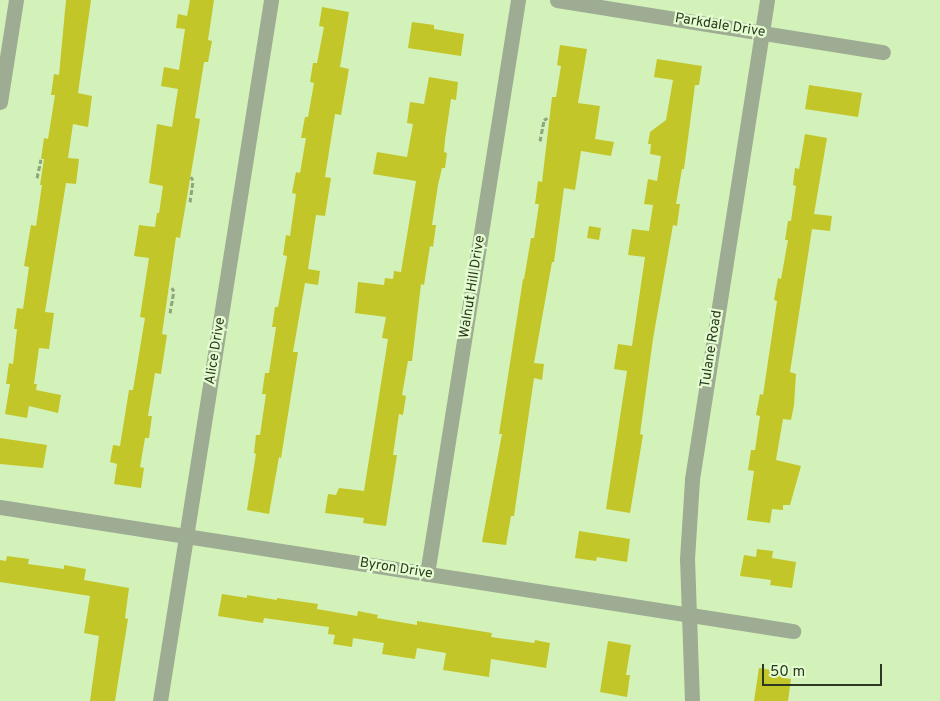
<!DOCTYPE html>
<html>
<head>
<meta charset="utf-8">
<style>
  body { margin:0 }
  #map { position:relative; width:940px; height:701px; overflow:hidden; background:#d3f2b9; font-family:Overpass,sans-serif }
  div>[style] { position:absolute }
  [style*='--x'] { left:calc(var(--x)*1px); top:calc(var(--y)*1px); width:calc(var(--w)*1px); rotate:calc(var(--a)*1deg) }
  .building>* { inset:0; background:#c3c628 }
  .path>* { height:3px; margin-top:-1.5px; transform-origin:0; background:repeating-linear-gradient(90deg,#8fa57b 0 5px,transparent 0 7.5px) }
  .minor>* { height:15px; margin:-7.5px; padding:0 7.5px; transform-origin:7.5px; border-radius:7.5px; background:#9fac94 }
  span { translate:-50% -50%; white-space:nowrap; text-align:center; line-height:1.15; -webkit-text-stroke:4.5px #e4fdd0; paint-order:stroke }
  .street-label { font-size:14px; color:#2d3822 }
  .scale { position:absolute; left:762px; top:664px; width:120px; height:22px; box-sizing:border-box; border:2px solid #2d3822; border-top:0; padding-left:6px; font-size:15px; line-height:18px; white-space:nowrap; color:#2d3822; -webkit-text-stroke:4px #e4fdd0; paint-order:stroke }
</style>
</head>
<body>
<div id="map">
  <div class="building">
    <i style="clip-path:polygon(66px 0,91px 0,78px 93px,92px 96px,88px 127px,73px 124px,68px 158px,79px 159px,76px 184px,66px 183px,45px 312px,54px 313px,49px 349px,39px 348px,34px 384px,37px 384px,36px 390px,61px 395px,58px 413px,29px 406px,27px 418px,5px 414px,10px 384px,6px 384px,9px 363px,13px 364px,17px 329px,14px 329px,17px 308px,23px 309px,29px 267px,24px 266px,31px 225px,36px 226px,42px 185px,40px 185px,44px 159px,41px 159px,44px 138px,48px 139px,55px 95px,51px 95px,54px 74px,59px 75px)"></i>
    <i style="clip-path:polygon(190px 0,214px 0,208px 40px,212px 41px,208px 62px,204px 62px,195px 118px,200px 119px,197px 138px,180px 238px,176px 237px,171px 272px,162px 334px,167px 335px,161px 374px,155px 373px,148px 416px,152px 416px,149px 438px,145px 438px,140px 467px,144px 468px,141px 488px,114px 484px,117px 464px,110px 462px,113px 445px,120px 446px,129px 390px,133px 390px,145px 318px,140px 317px,149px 258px,134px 256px,139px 225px,155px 227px,157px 213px,159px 213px,163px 186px,149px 183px,157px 124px,172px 127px,178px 89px,161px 86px,164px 67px,179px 70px,185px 29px,176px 28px,178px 14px,187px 16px)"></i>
    <i style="clip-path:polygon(322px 7px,349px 12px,340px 67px,349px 69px,341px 115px,335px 114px,325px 177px,331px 178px,325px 216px,316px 215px,308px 269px,320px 271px,318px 285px,305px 283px,293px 352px,298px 352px,281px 458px,279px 457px,269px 514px,247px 510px,256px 454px,254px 453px,256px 435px,260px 435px,266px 394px,262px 394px,265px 373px,269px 373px,276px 327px,272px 327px,275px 307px,278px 307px,287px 256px,283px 255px,286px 235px,290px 236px,296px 194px,292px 193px,296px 172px,300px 173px,306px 138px,301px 138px,305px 117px,308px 117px,314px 83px,310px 82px,313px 63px,317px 63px,324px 27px,319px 26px)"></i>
    <i style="clip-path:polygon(412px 22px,434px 25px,434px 29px,464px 34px,461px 56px,408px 48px)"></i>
    <i style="clip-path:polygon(560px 45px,587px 49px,578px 103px,600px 106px,595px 139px,614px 142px,611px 156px,581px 151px,575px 190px,564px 188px,554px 262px,552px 262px,534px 363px,544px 364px,542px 380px,534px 378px,514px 516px,511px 516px,506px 545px,482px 542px,502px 434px,499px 434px,523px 279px,524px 279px,531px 238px,534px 238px,539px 204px,535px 204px,538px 181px,542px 182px,552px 97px,556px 97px,561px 66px,557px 65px)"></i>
    <i style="clip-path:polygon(657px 59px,702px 66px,699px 85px,695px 85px,684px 169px,682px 169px,676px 204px,680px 204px,677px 226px,673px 225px,653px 339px,640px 434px,643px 435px,630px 513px,606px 509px,627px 371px,614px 369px,618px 344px,632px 346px,645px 257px,628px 255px,632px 229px,649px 231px,653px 205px,644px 204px,648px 179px,657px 181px,661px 156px,650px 154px,651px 144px,648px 144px,650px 132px,666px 120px,673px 80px,654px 77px)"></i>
    <i style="clip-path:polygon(429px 77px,458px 82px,456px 100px,451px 99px,445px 140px,444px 152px,447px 153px,445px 168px,442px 168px,438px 185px,432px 225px,436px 225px,433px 247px,430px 246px,424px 285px,421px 284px,412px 361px,408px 361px,402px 395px,406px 396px,403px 415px,399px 414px,393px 455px,397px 455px,386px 526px,363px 523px,364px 518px,325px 513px,328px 494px,336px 495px,339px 488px,364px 491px,388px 339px,382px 338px,386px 317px,355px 313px,358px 282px,384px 285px,385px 278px,393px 279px,394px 271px,401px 272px,416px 181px,373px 174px,377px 152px,407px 157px,413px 124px,407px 123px,410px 102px,424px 104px)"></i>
    <i style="clip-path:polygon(809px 85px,862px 93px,858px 117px,805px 109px)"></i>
    <i style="clip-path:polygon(805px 134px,827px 138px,814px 214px,832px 216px,830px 231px,812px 229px,790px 372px,796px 374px,794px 405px,791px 420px,783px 419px,776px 460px,801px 466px,790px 505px,783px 505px,783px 510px,772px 509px,770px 523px,747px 520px,754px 471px,748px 470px,751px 450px,755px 450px,760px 416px,756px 415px,760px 394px,763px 395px,777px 301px,774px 300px,778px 278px,781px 279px,788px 240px,785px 240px,788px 221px,791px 221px,796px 186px,793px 185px,795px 168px,799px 169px)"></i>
    <i style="clip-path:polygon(589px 226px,601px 228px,599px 240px,587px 238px)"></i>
    <i style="clip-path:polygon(0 438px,47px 445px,43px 468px,0 464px)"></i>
    <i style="clip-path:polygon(579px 531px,630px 539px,627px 562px,597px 557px,596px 561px,575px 558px)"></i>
    <i style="clip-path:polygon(757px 549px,773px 551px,772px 558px,796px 562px,792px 588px,770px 585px,771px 580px,740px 576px,744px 555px,756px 557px)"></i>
    <i style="clip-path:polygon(7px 556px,29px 559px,28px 564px,64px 569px,64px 565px,86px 569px,84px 580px,129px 588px,125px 618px,128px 619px,115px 701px,90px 701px,99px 636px,84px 633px,90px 596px,0 582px,0 560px,6px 561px)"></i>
    <i style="clip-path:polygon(222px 594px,247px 598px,247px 595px,277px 600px,277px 598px,318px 604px,317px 609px,357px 616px,358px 611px,378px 615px,377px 618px,417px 625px,417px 621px,492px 633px,491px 637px,534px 643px,535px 640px,550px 643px,546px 668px,491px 659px,489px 677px,443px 670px,446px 653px,417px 648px,415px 659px,382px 654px,384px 643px,353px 638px,352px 647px,333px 644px,335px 635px,328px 634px,329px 627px,264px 618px,263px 623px,218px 616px)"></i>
    <i style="clip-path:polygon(608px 641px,631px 645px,626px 675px,630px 675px,627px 697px,600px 692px)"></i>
    <i style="clip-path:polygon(759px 668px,783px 672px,783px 678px,791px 679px,788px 701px,754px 701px)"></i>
  </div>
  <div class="path">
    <i style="--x:540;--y:141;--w:21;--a:-79"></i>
    <i style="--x:544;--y:120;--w:4;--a:-34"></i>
    <i style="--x:37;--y:178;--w:19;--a:-78"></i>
    <i style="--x:190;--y:202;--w:22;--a:-82"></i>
    <i style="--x:193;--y:180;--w:4;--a:-124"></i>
    <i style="--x:170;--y:313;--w:22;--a:-80"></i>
    <i style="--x:174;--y:291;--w:4;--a:-124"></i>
  </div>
  <div class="minor">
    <i style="--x:557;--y:0;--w:330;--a:9.1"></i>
    <i style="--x:0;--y:102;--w:103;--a:-81.1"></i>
    <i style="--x:0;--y:507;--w:803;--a:8.89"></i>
    <i style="--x:427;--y:574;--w:581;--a:-80.99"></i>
    <i style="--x:160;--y:701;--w:710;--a:-81"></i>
    <i style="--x:692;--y:701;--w:142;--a:-92"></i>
    <i style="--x:687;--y:559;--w:80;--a:-86.4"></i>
    <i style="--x:692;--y:479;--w:485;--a:-81.1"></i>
  </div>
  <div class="street-label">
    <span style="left:720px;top:26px;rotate:9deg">Parkdale Drive</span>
    <span style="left:473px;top:287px;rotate:-81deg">Walnut Hill Drive</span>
    <span style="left:712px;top:349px;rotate:-81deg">Tulane Road</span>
    <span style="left:216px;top:351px;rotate:-81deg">Alice Drive</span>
    <span style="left:396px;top:569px;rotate:9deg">Byron Drive</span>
  </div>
  <div class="scale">50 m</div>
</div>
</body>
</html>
